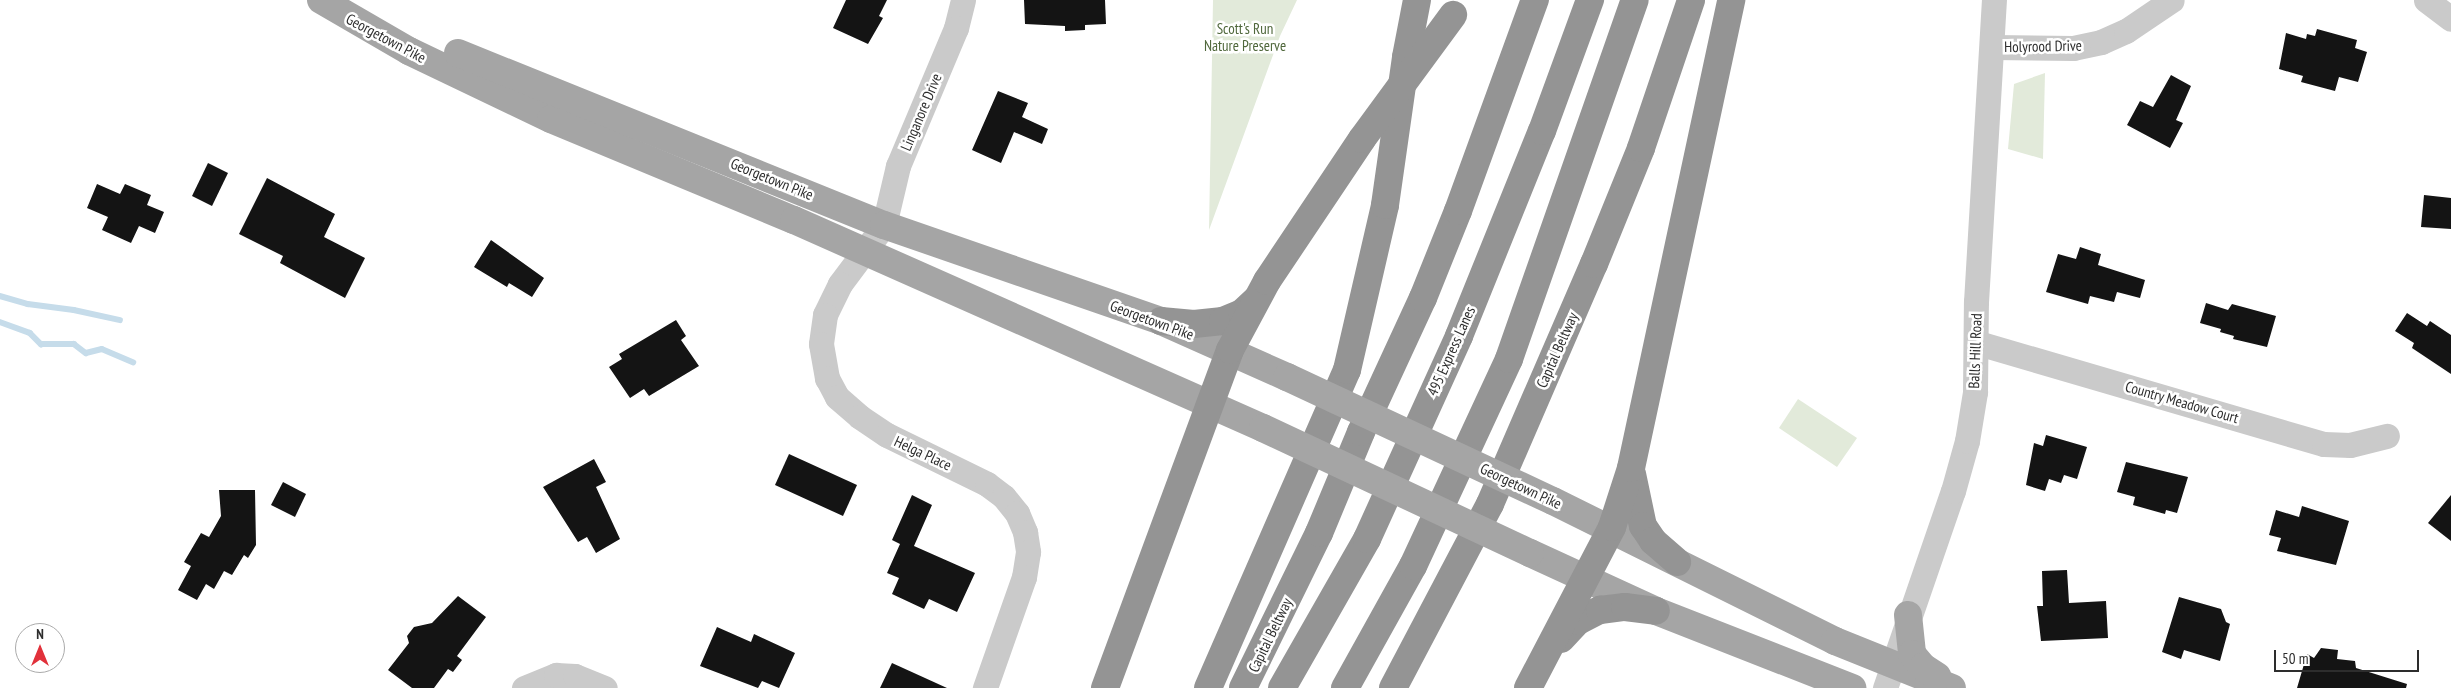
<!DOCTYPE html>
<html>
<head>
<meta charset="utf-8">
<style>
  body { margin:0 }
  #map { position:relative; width:2451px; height:688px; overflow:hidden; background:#fff; font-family:"PT Sans Narrow",sans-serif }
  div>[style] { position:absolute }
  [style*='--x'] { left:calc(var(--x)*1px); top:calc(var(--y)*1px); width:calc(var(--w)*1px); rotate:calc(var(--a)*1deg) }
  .green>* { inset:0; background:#e2eada }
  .stream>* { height:5.5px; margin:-2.75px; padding:0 2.75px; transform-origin:2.75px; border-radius:2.75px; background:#c6dcea }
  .building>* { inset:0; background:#141414 }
  .minor>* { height:25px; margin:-12.5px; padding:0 12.5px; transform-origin:12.5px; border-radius:12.5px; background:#cacaca }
  .major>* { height:28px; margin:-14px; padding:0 14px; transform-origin:14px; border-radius:14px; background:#a5a5a5 }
  .highway>* { height:28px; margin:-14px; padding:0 14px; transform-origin:14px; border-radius:14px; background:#949494 }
  .major-bridge>* { height:28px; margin:-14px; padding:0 14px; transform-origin:14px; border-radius:14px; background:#a5a5a5 }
  .highway-bridge>* { height:28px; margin:-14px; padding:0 14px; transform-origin:14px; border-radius:14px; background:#949494 }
  span { translate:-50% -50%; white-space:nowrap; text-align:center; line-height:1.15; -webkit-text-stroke:5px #fff; paint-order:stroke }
  .park-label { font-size:15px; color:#4f673b }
  .street-label { font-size:15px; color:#2d2d2d }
  .north { position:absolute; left:15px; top:623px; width:50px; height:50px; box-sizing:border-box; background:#fff; border:1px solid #ababab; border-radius:50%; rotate:0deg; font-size:14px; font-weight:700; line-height:20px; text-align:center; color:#2d2d2d }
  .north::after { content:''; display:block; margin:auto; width:18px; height:22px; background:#e1313b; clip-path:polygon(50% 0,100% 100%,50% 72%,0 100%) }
  .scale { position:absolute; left:2274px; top:650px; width:145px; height:22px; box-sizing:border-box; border:2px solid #2d2d2d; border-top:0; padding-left:6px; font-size:15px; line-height:18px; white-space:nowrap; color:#2d2d2d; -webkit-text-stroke:4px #fff; paint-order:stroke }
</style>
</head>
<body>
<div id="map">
  <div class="green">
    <i style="clip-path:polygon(1213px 0,1297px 0,1280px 36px,1209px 230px)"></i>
    <i style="clip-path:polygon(2045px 73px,2043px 159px,2008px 149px,2014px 84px)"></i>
    <i style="clip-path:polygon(1798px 399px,1857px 438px,1837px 467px,1779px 428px)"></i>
  </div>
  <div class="stream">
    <i style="--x:0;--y:296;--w:29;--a:16"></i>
    <i style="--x:28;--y:304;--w:46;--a:7.4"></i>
    <i style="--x:74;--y:310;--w:47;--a:12.3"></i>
    <i style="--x:0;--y:322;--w:32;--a:20"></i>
    <i style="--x:30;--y:333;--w:16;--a:45"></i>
    <i style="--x:41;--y:344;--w:33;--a:0"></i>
    <i style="--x:74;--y:344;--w:15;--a:37"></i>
    <i style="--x:86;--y:353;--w:16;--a:-14"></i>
    <i style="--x:102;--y:349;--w:34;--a:23"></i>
  </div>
  <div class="building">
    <i style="clip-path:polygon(846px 0,887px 0,879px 16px,883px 18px,868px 44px,833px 28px)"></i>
    <i style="clip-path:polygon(1024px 0,1105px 0,1106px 24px,1085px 25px,1085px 30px,1065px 31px,1065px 26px,1025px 24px)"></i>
    <i style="clip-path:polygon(2317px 29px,2357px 40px,2355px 48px,2367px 52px,2358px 82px,2339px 77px,2335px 91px,2301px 82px,2303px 76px,2279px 69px,2286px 33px,2306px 39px,2307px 34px,2315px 36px)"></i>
    <i style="clip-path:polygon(2171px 75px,2191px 86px,2176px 120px,2183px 123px,2170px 148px,2127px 125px,2140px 101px,2153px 107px)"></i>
    <i style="clip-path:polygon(998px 91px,1028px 103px,1022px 117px,1048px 129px,1042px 144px,1014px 132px,1001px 163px,972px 150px)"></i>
    <i style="clip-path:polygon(208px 163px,228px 173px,212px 206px,192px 196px)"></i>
    <i style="clip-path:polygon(267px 178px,335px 214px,324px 237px,365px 258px,345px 298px,280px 263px,283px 256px,239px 234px)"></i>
    <i style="clip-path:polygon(97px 184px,120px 194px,125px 184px,151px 195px,147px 205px,164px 212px,155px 233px,139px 226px,131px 243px,102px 230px,108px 217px,87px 208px)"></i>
    <i style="clip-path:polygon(2424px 195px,2451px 198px,2451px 229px,2421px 227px)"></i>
    <i style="clip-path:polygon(491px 240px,544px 278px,532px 297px,509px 283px,507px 287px,474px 267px)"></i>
    <i style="clip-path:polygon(2080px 247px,2101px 254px,2098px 265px,2145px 280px,2140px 298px,2117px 292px,2114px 302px,2090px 296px,2088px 304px,2046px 292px,2058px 254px,2076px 259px)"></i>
    <i style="clip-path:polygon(2206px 303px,2228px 310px,2232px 304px,2276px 316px,2267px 347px,2233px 339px,2234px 336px,2220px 332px,2221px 329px,2200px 323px)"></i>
    <i style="clip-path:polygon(2407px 313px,2427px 326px,2430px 321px,2451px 335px,2451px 374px,2412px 348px,2414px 343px,2395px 331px)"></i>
    <i style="clip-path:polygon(676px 320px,686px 336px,681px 340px,699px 366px,649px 396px,644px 389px,630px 398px,609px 367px,622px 359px,619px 354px)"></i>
    <i style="clip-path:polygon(2046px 435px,2087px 447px,2077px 479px,2064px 475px,2061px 483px,2049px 479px,2045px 491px,2026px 485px,2034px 443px,2043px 446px)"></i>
    <i style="clip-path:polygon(789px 454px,857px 485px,843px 516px,775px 485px)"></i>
    <i style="clip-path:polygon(594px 459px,606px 482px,596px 487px,620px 539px,596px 553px,587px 537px,578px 542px,543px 487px)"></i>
    <i style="clip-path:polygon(2126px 462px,2188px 477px,2177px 513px,2166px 510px,2165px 514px,2133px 505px,2135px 497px,2117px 492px)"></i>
    <i style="clip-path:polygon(283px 482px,306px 494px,295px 517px,271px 505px)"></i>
    <i style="clip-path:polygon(219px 490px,255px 490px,256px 545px,248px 558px,244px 555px,232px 575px,224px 571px,214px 589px,206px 584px,197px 600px,178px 590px,191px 566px,184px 562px,201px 533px,209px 537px,221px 516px)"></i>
    <i style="clip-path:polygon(912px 495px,932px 505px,914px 546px,975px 573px,957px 612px,929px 599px,924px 609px,892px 594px,899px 578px,887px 573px,900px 544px,892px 540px)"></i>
    <i style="clip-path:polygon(2451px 495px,2451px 541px,2428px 523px)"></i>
    <i style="clip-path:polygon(2302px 506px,2349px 521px,2336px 565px,2277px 551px,2281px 538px,2269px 535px,2276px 510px,2299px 517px)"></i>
    <i style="clip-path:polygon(2067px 570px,2069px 603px,2106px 601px,2108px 638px,2041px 641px,2037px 606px,2043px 606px,2042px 571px)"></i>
    <i style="clip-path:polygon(458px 596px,486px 617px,457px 656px,462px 660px,453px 672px,448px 669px,434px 688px,412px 688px,388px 670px,409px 643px,407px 636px,414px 627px,432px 623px)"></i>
    <i style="clip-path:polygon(2179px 597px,2221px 609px,2226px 622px,2230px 624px,2220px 661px,2184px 650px,2181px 659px,2162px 652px)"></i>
    <i style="clip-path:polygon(717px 627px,751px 642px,754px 634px,795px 653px,779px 688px,762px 681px,758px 688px,700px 666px)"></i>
    <i style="clip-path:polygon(2321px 648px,2338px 650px,2337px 659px,2355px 661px,2356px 668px,2407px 684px,2406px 688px,2297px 688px,2307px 654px,2314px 658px)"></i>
    <i style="clip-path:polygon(892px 663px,947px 688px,880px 688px)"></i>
  </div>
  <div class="minor">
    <i style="--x:963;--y:0;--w:29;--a:104"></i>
    <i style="--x:956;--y:28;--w:150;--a:112.8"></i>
    <i style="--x:898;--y:166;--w:61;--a:103.3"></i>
    <i style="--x:884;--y:225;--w:74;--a:126.7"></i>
    <i style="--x:840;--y:284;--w:34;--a:116"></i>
    <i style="--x:825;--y:315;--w:29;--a:98"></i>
    <i style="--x:821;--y:344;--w:35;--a:80"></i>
    <i style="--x:827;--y:378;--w:21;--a:62"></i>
    <i style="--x:837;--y:397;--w:30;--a:41"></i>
    <i style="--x:860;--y:417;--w:32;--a:34"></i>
    <i style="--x:887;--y:435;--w:111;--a:26.1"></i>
    <i style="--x:987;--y:484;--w:21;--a:37"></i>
    <i style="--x:1004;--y:497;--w:21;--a:51"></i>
    <i style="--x:1017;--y:513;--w:21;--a:67"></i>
    <i style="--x:1025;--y:532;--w:20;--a:81"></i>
    <i style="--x:1028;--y:552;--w:25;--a:99"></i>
    <i style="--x:1024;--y:577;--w:118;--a:109.4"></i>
    <i style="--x:2426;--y:0;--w:31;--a:37"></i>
    <i style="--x:1992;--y:47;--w:81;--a:0.7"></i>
    <i style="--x:2073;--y:48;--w:29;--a:-12"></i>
    <i style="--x:2101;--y:42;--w:27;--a:-24"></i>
    <i style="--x:2126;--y:31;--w:55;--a:-34"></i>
    <i style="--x:1978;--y:343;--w:360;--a:16.3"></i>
    <i style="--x:2324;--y:444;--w:26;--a:2"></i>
    <i style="--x:2350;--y:445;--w:38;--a:-14"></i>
    <i style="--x:524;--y:688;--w:35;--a:-22"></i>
    <i style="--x:556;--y:675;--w:19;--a:3"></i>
    <i style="--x:575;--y:676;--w:32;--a:22"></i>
    <i style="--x:1885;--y:688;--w:208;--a:-71"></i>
    <i style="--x:1953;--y:491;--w:52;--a:-74.4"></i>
    <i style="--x:1967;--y:441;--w:50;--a:-80.7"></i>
    <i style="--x:1975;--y:392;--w:90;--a:-89.4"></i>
    <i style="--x:1976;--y:302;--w:303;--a:-86.6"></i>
  </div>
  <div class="major">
    <i style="--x:321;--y:0;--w:102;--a:30.1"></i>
    <i style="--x:409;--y:51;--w:157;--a:25.6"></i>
    <i style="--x:551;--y:119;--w:263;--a:22.6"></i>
    <i style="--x:794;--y:220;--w:513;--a:23.92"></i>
    <i style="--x:458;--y:53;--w:459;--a:22"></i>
    <i style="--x:884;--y:225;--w:293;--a:19.1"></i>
    <i style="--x:1161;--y:321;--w:138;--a:24"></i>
    <i style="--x:1553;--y:501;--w:315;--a:26.4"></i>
    <i style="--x:1835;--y:641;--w:126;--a:21.9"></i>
    <i style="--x:1530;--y:553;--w:139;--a:24.7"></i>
    <i style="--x:1656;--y:611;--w:211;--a:21.4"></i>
    <i style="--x:1908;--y:615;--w:39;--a:84"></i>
    <i style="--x:1912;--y:654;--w:17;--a:50"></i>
    <i style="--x:1923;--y:667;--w:17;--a:33"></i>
  </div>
  <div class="highway">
    <i style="--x:1161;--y:321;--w:33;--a:5"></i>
    <i style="--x:1194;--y:324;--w:29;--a:-6"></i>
    <i style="--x:1223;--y:321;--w:21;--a:-23"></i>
    <i style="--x:1242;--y:313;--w:18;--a:-43"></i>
    <i style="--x:1632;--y:474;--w:53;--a:78.1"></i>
    <i style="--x:1643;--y:526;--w:18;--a:56"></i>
    <i style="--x:1653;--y:541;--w:32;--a:41"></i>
    <i style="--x:1561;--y:639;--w:25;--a:-47"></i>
    <i style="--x:1578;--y:621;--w:25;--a:-27"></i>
    <i style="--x:1600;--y:610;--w:25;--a:-7"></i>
    <i style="--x:1625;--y:607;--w:31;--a:7"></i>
    <i style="--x:1105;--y:688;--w:360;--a:-69.7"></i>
    <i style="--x:1230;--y:350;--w:78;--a:-61.8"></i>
    <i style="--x:1267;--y:281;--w:171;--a:-56.2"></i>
    <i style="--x:1208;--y:688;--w:347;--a:-66.4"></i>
    <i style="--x:1347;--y:370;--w:169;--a:-77"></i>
    <i style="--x:1385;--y:205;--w:149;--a:-81.9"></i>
    <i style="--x:1406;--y:57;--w:58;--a:-79.1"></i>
    <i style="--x:1243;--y:688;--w:173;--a:-63.9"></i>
    <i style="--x:1319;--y:533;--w:109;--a:-67.4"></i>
    <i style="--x:1361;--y:432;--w:148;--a:-65.2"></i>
    <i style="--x:1423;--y:298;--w:94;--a:-68.1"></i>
    <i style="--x:1458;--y:211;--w:225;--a:-70"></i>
    <i style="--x:1282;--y:688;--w:172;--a:-60.3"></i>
    <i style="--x:1367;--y:539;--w:223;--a:-65.6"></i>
    <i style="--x:1459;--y:336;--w:221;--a:-68"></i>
    <i style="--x:1542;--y:131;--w:140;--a:-69.9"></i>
    <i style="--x:1345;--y:688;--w:140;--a:-60.9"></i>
    <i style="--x:1413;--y:566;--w:228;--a:-65.1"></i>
    <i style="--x:1509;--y:359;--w:380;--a:-70.7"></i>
    <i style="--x:1393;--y:688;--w:208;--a:-62.2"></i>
    <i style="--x:1490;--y:504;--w:262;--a:-66.6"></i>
    <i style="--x:1594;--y:264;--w:125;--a:-67.9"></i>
    <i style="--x:1641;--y:148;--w:156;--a:-71.3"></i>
    <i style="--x:1528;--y:688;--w:182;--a:-62.4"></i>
    <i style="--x:1612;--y:527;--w:62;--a:-72.1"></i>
    <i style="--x:1631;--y:468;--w:479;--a:-77.9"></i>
  </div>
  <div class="major-bridge">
    <i style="--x:1287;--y:377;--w:293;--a:25"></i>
    <i style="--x:1263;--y:428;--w:295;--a:25.1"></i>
  </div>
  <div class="highway-bridge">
    <i style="--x:1362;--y:139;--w:154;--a:-53.7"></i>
  </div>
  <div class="park-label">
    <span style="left:1245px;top:37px">Scott's Run<br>Nature Preserve</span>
  </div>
  <div class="street-label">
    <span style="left:386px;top:38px;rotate:28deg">Georgetown Pike</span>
    <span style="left:2043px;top:46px;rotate:-1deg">Holyrood Drive</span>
    <span style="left:921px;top:112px;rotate:-67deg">Linganore Drive</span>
    <span style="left:772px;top:179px;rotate:22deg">Georgetown Pike</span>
    <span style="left:1152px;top:320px;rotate:20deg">Georgetown Pike</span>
    <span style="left:1557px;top:350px;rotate:-66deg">Capital Beltway</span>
    <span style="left:1451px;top:351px;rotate:-66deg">495 Express Lanes</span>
    <span style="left:1975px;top:351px;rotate:-88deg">Balls Hill Road</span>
    <span style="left:2182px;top:402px;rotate:16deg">Country Meadow Court</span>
    <span style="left:923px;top:453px;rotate:25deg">Helga Place</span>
    <span style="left:1521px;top:486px;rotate:25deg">Georgetown Pike</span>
    <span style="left:1270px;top:635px;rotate:-64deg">Capital Beltway</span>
  </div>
  <div class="north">N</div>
  <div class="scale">50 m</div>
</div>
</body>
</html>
